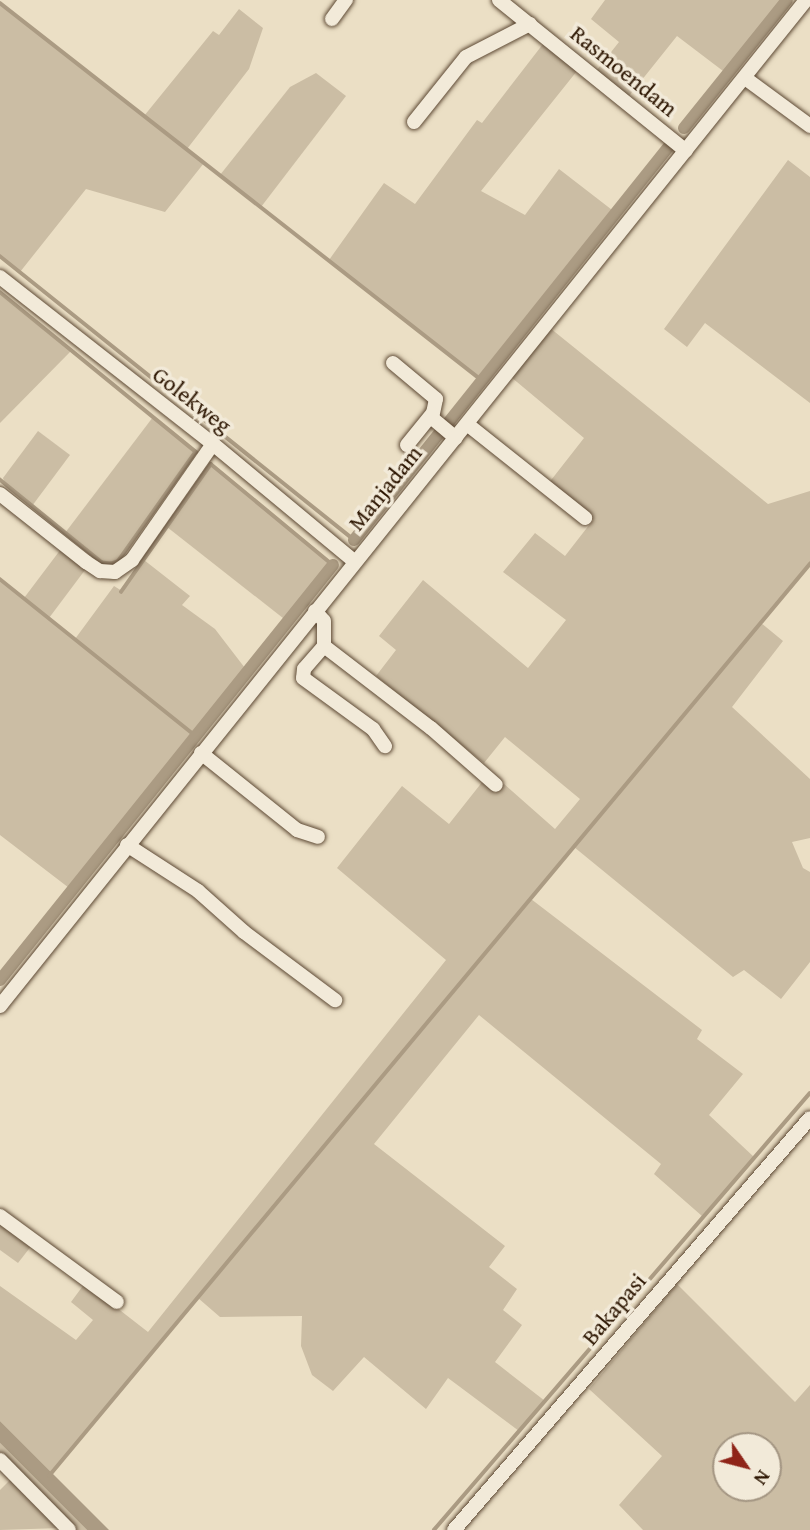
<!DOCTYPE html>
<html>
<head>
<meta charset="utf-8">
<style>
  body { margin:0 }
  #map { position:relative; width:810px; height:1530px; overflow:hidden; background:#ebdfc5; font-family:"Gentium Book Plus",serif }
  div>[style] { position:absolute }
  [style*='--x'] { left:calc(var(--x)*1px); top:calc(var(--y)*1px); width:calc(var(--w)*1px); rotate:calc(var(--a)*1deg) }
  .green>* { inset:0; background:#cbbda4 }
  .water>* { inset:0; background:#ab9b83 }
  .stream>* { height:3.5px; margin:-1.75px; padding:0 1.75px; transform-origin:1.75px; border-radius:1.75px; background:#ab9b83 }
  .canal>* { height:12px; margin:-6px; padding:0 6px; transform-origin:6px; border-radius:6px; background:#ab9b83 }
  .roads { filter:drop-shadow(0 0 2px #5d4934) drop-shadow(0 0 2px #5d4934) }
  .minor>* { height:14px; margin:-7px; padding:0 7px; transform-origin:7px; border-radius:7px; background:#f2ead9 }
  span { translate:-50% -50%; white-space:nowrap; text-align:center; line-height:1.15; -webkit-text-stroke:7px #f2ead9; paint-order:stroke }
  .street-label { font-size:23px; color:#2e1703 }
  .north { position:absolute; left:712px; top:1432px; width:70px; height:70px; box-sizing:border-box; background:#f2ead9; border:2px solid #a49683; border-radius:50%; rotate:125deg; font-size:19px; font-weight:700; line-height:28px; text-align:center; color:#2e1703 }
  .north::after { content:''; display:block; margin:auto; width:24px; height:32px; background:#8f2418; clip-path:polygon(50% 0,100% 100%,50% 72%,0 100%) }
</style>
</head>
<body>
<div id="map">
  <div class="green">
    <i style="clip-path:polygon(605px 0,787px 0,727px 74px,677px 36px,629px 96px,596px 71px,619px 42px,591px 19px)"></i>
    <i style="clip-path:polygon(0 3px,144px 116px,213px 31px,219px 35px,239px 9px,263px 28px,249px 69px,187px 149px,204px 163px,165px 212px,86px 189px,20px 272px,0 256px)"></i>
    <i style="clip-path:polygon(543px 44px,577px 71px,481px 191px,525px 215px,559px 169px,616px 213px,483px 381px,329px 260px,384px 183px,415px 204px,477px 120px,482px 123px)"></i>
    <i style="clip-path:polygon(316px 73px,346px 96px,261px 207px,220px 175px,290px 87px)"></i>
    <i style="clip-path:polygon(788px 160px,810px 177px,810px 403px,705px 323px,687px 347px,664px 329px)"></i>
    <i style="clip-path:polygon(0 292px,71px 351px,0 423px)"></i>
    <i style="clip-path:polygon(550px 328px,768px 504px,810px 491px,810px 564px,761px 623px,783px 641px,732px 707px,810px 779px,810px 838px,792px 842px,803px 868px,810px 872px,810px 962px,781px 999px,744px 970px,733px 977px,574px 847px,531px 899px,702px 1030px,697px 1039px,743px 1074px,709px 1115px,754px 1157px,702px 1216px,654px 1174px,661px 1164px,479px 1015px,374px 1144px,505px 1246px,489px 1267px,517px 1289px,503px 1310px,522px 1325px,495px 1362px,545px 1401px,519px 1431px,448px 1378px,426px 1409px,364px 1357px,333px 1391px,312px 1375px,301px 1346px,302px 1316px,220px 1317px,198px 1298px,52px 1473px,0 1421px,0 1286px,76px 1340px,93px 1320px,71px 1302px,85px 1283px,148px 1332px,446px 960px,337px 868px,402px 786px,449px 824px,483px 781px,495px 793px,504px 784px,555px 829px,580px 799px,505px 737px,484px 763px,376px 676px,396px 650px,379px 636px,423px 580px,528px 668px,566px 620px,503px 572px,535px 533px,565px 556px,593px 520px,548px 484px,584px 438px,511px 377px)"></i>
    <i style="clip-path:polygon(153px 417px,196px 452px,118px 562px,102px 563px,65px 533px)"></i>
    <i style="clip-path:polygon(38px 431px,70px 455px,32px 506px,5px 484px,3px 478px)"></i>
    <i style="clip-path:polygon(211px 464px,333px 565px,288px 622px,167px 527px)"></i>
    <i style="clip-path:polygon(64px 545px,88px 566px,49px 618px,75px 639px,114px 586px,122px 591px,144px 560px,190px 596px,182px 605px,215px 629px,248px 672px,73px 891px,0 835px,0 579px,24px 598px)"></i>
    <i style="clip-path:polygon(0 1220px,32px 1245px,18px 1263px,0 1250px)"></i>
    <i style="clip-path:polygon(evenodd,677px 1284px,795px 1402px,810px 1385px,810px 1530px,643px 1530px,619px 1505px,662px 1456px,589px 1389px,677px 1284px,726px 1446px,768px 1446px,768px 1488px,726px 1488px,726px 1446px)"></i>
    <i style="clip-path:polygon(0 1443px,87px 1530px,76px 1530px,0 1454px)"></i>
    <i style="clip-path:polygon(12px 1478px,61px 1528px,0 1530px,0 1490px)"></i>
  </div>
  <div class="water">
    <i style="clip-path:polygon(0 1421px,109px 1530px,87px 1530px,0 1443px)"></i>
  </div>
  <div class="stream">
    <i style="--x:0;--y:3;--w:613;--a:38.05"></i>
    <i style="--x:0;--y:256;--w:454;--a:38.7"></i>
    <i style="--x:0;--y:292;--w:253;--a:39.2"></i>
    <i style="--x:196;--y:452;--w:135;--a:125.3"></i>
    <i style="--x:118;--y:562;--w:7;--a:164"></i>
    <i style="--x:111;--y:564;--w:9;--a:-174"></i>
    <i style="--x:102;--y:563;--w:132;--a:-140.9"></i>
    <i style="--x:0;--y:579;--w:253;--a:38.7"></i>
    <i style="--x:121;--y:592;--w:156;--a:-54.9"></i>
    <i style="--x:211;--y:464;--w:158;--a:39.6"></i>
    <i style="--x:49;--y:1476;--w:1188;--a:-50.16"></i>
    <i style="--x:434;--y:1530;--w:576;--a:-49.29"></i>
  </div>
  <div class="canal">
    <i style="--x:684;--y:128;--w:164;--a:-51.2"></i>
    <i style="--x:448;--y:423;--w:353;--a:-51.4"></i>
    <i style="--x:354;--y:540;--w:139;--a:-51.4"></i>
    <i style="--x:0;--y:980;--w:532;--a:-51.26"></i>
  </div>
  <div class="roads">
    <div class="minor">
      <i style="--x:499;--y:0;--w:240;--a:38.9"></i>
      <i style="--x:332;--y:19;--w:24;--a:-54"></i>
      <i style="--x:745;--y:78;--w:81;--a:36.4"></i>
      <i style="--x:414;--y:122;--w:83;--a:-51.3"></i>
      <i style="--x:466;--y:57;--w:72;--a:-27.3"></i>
      <i style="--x:0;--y:277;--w:271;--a:38.1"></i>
      <i style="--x:213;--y:444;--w:183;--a:39.7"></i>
      <i style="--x:393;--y:363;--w:56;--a:39.9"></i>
      <i style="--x:436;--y:399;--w:19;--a:102"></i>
      <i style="--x:432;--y:418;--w:31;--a:40"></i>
      <i style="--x:467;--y:424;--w:151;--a:38.5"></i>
      <i style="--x:407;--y:445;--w:40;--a:-51"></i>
      <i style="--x:0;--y:494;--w:110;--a:38.3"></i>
      <i style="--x:86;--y:562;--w:17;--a:33"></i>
      <i style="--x:100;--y:571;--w:15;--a:4"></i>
      <i style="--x:115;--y:572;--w:21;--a:-35"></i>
      <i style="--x:132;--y:560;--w:141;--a:-55.1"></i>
      <i style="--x:315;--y:611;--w:13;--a:48"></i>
      <i style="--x:324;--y:621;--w:25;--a:90"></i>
      <i style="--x:324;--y:646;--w:135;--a:37.5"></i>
      <i style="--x:431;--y:728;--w:86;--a:41.2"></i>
      <i style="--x:324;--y:646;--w:30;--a:131"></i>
      <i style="--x:304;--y:669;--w:9;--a:96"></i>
      <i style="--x:303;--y:678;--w:87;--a:36.1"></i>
      <i style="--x:373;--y:729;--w:21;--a:55"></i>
      <i style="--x:201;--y:753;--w:123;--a:38.7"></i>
      <i style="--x:297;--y:830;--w:22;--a:18"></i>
      <i style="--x:127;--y:845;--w:85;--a:32.9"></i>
      <i style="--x:198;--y:891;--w:62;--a:41.7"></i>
      <i style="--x:244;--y:932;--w:114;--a:36.8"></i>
      <i style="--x:0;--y:1006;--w:1289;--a:-51.3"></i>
      <i style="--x:0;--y:1216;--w:145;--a:36.3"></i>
      <i style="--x:0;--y:1460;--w:98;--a:45.4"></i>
      <i style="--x:454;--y:1530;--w:544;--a:-49.17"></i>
    </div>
  </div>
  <div class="street-label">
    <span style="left:624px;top:71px;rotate:39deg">Rasmoendam</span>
    <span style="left:192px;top:400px;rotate:38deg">Golekweg</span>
    <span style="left:385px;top:488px;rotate:-51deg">Manjadam</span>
    <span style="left:614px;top:1309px;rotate:-50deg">Bakapasi</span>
  </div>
  <div class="north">N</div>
</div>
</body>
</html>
